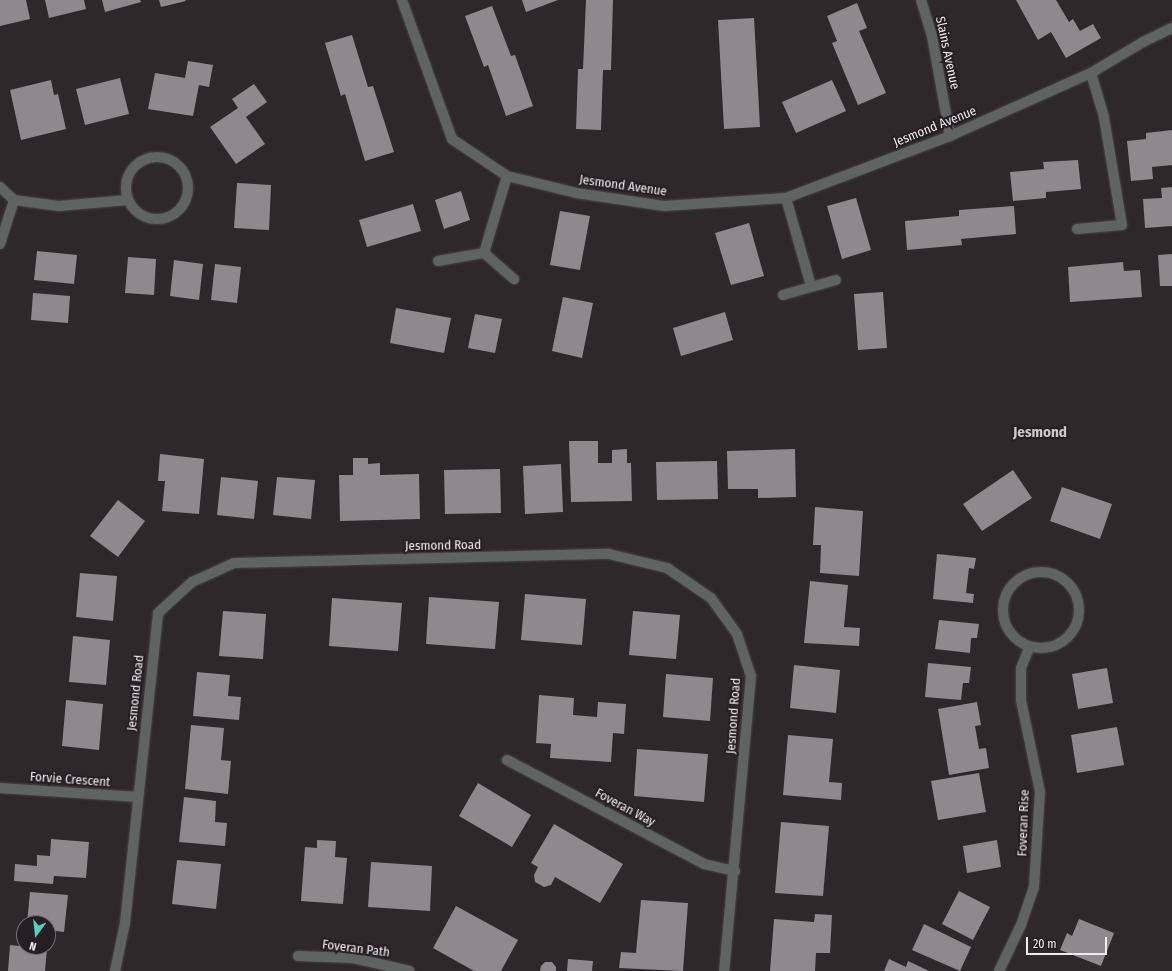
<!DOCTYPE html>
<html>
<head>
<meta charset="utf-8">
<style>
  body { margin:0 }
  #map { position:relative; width:1172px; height:971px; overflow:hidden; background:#2e282b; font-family:"Fira Sans Condensed",sans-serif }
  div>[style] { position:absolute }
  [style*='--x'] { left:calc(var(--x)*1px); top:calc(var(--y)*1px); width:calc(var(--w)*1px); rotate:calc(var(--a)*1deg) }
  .building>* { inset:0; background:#90888c }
  .roads { filter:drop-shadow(0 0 1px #494346) drop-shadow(0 0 1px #494346) }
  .minor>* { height:10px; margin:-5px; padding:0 5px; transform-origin:5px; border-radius:5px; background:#5f6362 }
  .minor>.ring { margin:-5px; padding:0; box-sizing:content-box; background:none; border:10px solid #5f6362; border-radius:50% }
  span { translate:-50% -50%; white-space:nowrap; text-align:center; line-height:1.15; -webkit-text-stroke:4px #251e22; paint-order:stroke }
  .street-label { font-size:13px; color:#f0ecee }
  .quarter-label { font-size:15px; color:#cec6ca; font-weight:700 }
  .north { position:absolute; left:16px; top:915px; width:40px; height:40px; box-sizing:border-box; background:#251e22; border:1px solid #767074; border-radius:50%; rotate:195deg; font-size:11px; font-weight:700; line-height:16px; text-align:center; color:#f0ecee }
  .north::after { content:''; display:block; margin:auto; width:14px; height:18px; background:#57cec1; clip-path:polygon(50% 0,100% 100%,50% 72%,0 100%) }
  .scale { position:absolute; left:1026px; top:937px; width:81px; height:18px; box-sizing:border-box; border:2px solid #f0ecee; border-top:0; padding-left:5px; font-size:12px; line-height:14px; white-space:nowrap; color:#f0ecee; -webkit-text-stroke:3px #251e22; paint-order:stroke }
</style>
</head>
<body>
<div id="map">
  <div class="building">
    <i style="clip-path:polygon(0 0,26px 0,30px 19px,0 26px)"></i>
    <i style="clip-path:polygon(45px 0,84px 0,86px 9px,49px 18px)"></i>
    <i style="clip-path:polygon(102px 0,140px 0,141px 2px,105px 12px)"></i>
    <i style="clip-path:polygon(159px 0,185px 0,186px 1px,161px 7px)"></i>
    <i style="clip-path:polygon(522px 0,558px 0,526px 12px)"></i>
    <i style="clip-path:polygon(586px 0,613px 0,611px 70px,603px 70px,601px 130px,576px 129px,578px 69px,583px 69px)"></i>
    <i style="clip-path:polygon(1016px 0,1056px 0,1069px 22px,1073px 19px,1080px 31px,1093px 24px,1101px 38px,1066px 58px,1051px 32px,1038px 40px)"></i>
    <i style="clip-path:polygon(857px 3px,867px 28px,859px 31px,886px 93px,858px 105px,832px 43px,837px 41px,827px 16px)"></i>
    <i style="clip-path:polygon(492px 6px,511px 56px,515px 55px,533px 106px,506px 116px,488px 65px,484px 67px,465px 16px)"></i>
    <i style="clip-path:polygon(754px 18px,760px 127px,724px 129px,718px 20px)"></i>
    <i style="clip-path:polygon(352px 35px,368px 87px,373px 86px,394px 152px,365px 161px,345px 94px,341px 96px,325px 43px)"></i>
    <i style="clip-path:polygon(188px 61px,213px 65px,209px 87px,199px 85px,193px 116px,148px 109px,155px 73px,185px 78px)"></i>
    <i style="clip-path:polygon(120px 78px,129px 114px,85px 125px,76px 89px)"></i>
    <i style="clip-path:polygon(51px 80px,54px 95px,58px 94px,66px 129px,21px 140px,10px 90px)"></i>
    <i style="clip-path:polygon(832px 80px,846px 111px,796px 133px,782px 102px)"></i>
    <i style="clip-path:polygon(254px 84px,267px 102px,246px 117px,265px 144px,236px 164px,210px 127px,238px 108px,232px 99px)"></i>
    <i style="clip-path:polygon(1172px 130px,1172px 165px,1152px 167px,1153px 179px,1131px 181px,1127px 141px,1146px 139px,1146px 133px)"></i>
    <i style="clip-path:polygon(1078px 160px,1081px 189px,1046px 192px,1046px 198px,1013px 201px,1010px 172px,1044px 169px,1043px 162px)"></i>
    <i style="clip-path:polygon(237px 183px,271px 185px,269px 230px,234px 228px)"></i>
    <i style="clip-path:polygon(1172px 187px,1172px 226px,1145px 228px,1143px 199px,1162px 198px,1161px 188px)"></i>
    <i style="clip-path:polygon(461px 191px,470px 220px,444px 229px,435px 200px)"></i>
    <i style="clip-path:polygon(856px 198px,871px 250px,842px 259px,827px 206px)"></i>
    <i style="clip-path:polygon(413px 204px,421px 231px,367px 247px,359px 220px)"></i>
    <i style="clip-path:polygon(1014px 206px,1016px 234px,961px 239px,962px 245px,907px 250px,905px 221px,959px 216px,959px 210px)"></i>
    <i style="clip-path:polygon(560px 211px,590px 216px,580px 270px,550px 265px)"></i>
    <i style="clip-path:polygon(749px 223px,764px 276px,731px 285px,715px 233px)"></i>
    <i style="clip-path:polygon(37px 251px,77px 255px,74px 284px,34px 280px)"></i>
    <i style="clip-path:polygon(1172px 254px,1172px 286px,1160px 286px,1158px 255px)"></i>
    <i style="clip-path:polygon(128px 257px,156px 259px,154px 295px,125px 293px)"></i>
    <i style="clip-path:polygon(174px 260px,203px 264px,199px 300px,170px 296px)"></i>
    <i style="clip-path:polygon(1123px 262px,1124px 271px,1140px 270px,1142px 297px,1070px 302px,1068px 267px)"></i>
    <i style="clip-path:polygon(215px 264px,241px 267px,237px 303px,211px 300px)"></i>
    <i style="clip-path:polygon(883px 292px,887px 348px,858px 350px,854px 294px)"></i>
    <i style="clip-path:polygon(33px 293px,70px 296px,68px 323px,31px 320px)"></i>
    <i style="clip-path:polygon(563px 297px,593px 303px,582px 358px,552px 351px)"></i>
    <i style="clip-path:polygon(396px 308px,451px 318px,444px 353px,390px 343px)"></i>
    <i style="clip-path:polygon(725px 312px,733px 340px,681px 356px,673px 328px)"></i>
    <i style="clip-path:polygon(475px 314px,502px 319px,495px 353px,468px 348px)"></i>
    <i style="clip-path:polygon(569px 441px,598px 441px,598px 463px,612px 463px,612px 450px,627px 449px,627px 463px,631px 463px,632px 501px,571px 502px)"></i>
    <i style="clip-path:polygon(795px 449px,796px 497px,758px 498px,758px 489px,728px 489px,727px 451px)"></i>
    <i style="clip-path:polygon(160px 454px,204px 459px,199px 514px,162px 511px,165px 481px,158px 481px)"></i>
    <i style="clip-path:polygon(353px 458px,368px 458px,368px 464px,380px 463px,380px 475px,419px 474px,420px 519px,340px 521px,339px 475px,353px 475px)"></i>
    <i style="clip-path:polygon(717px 461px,718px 499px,657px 500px,656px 462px)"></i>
    <i style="clip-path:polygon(561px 464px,563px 512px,525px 514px,523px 466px)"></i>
    <i style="clip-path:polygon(500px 469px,501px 513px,445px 514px,444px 470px)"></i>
    <i style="clip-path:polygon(1013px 470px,1032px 498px,982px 531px,963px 504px)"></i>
    <i style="clip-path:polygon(221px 477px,258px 481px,254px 519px,217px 515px)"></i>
    <i style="clip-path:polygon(277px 477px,315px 480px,311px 519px,273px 515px)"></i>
    <i style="clip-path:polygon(1062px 487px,1112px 504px,1100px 539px,1050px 521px)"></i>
    <i style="clip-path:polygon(118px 500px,145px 521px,118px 557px,90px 536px)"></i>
    <i style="clip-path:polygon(815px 507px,863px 511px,859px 576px,820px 573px,821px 545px,813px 545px)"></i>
    <i style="clip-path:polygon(937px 554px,976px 558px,974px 569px,969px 568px,966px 593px,974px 594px,973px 603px,933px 599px)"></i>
    <i style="clip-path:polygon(80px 573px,117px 576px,113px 621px,76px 617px)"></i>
    <i style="clip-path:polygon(810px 581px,848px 585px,844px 627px,860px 628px,859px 646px,804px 643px)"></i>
    <i style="clip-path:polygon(525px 594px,586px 599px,582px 645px,521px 640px)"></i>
    <i style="clip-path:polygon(429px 597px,499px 602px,495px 649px,426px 644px)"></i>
    <i style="clip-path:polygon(332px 598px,402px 603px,398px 651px,329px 646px)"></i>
    <i style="clip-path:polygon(223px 611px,266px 614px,263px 659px,219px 656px)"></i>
    <i style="clip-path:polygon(633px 611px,680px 615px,676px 659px,629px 655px)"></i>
    <i style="clip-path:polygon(939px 620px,979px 624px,977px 638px,971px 638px,970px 653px,935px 649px)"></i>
    <i style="clip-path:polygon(73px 636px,110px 640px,106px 685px,69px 682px)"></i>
    <i style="clip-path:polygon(928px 663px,971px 667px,969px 683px,963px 683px,961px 700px,925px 697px)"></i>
    <i style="clip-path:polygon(794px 665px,840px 670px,836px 713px,790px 708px)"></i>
    <i style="clip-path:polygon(1107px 668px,1113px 703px,1078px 709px,1072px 674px)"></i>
    <i style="clip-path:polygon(197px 672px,230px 675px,228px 696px,241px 697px,239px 720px,193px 716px)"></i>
    <i style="clip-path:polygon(666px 674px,713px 678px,710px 721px,663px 717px)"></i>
    <i style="clip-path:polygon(539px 695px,574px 698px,573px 715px,597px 717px,598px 702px,626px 704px,624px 734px,613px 733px,611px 762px,550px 758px,551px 744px,536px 743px)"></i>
    <i style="clip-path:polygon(66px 700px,103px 704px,99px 750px,62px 746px)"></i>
    <i style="clip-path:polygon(977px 702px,981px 725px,975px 726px,979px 749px,986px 748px,989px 768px,949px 775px,938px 709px)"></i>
    <i style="clip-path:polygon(191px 725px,224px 728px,221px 760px,231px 761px,228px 794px,185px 789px)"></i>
    <i style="clip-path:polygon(1117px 727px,1124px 765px,1077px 773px,1071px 735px)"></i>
    <i style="clip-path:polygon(788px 735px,833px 739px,829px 782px,842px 783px,841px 800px,783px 795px)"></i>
    <i style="clip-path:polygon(637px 749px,708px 754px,704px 802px,634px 796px)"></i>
    <i style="clip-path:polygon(979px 773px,986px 812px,938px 820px,931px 781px)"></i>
    <i style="clip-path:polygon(478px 783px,531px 815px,512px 847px,459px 816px)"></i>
    <i style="clip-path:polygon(184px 797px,216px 801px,215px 822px,227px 823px,225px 846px,179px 842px)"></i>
    <i style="clip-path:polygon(781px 822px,829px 826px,823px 896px,775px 893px)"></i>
    <i style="clip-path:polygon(554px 824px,623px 864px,600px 903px,555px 877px,551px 885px,544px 887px,535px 882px,534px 875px,538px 867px,531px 863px)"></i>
    <i style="clip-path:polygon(51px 839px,89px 842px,86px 878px,54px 876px,53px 884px,14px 881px,15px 864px,37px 866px,37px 855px,50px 856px)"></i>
    <i style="clip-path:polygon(317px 840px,336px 841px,335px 857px,347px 858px,343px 904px,301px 901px,305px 847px,317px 848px)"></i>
    <i style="clip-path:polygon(997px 840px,1001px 867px,967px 873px,963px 846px)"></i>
    <i style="clip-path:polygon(177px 860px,221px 864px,216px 909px,172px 904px)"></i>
    <i style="clip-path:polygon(371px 862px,432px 866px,430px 911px,368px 907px)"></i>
    <i style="clip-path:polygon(959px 891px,990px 907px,973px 940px,942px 924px)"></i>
    <i style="clip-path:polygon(30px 892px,68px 895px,64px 932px,48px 930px,48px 923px,27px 923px)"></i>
    <i style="clip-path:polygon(641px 900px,688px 903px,683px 971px,619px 968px,621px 952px,636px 953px)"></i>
    <i style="clip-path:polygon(456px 906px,518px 940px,501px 971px,474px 971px,433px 948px)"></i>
    <i style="clip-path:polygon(815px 914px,832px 915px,830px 953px,816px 953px,815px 971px,770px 971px,774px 919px,814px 922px)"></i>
    <i style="clip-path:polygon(1079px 919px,1114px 933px,1101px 966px,1060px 950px,1067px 933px,1072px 936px)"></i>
    <i style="clip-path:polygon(924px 924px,971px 947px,960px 971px,912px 950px)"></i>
    <i style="clip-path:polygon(10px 945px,47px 949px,45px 971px,8px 971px)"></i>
    <i style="clip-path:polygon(568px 959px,593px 961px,592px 971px,567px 971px)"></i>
    <i style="clip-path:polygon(889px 959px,906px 967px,908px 961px,929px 971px,884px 971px)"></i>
    <i style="clip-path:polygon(545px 962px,552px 962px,556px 967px,556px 971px,540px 971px,541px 966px)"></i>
  </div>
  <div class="roads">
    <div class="minor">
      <i style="--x:402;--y:0;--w:148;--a:70.2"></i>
      <i style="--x:452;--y:139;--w:66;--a:33.9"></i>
      <i style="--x:507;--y:176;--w:71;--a:13.8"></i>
      <i style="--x:576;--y:193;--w:89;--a:8.4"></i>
      <i style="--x:664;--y:206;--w:122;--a:-3.8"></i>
      <i style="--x:786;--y:198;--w:175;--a:-20.7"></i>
      <i style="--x:950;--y:136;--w:154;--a:-24.1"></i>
      <i style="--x:1091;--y:73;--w:61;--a:-30.8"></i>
      <i style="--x:1143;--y:42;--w:32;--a:-26"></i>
      <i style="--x:921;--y:0;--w:38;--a:73"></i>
      <i style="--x:932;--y:36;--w:102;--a:79.8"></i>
      <i class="ring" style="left:126px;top:157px;width:52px;height:52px"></i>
      <i style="--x:0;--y:187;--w:19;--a:43"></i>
      <i style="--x:14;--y:200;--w:45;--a:7.6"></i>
      <i style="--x:59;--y:206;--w:69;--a:-5"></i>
      <i style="--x:786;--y:198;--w:91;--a:74.1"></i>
      <i style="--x:1077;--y:229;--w:45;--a:-5.1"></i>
      <i style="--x:1122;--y:225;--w:109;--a:-99.5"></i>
      <i style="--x:1104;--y:117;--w:46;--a:-106.5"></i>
      <i style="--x:0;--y:244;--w:46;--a:-72.3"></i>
      <i style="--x:484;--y:253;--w:40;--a:41"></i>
      <i style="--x:438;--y:261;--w:47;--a:-9.9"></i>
      <i style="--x:484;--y:253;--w:80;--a:-73.4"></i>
      <i style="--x:783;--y:295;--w:55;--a:-15.8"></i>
      <i class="ring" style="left:1003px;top:572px;width:66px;height:66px"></i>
      <i style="--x:507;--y:760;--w:223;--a:27.8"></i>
      <i style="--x:704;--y:864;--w:32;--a:13"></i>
      <i style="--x:0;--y:788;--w:138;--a:3.7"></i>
      <i style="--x:298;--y:956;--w:55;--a:2.1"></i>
      <i style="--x:353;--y:958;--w:58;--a:12.8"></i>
      <i style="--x:115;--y:971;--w:49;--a:-78.2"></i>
      <i style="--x:125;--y:923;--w:312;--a:-83.9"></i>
      <i style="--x:158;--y:613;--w:46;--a:-42.4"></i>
      <i style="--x:192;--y:582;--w:46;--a:-24.3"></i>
      <i style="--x:234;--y:563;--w:375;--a:-1.4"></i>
      <i style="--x:609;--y:554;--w:60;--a:13.6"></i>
      <i style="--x:667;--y:568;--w:53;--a:34.3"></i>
      <i style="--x:711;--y:598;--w:44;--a:54.2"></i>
      <i style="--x:737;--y:634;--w:44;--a:71.6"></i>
      <i style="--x:751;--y:676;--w:296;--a:95.2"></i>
      <i style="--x:999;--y:971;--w:51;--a:-64.4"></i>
      <i style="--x:1021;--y:925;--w:40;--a:-71.1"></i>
      <i style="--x:1034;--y:887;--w:95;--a:-86.4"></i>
      <i style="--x:1040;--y:792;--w:94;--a:-101.7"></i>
      <i style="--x:1021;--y:700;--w:32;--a:-90"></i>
      <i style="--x:1021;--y:668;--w:22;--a:-68"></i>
    </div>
  </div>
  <div class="street-label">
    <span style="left:947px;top:53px;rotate:78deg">Slains Avenue</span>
    <span style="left:935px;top:127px;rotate:-22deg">Jesmond Avenue</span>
    <span style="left:623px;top:186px;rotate:8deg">Jesmond Avenue</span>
    <span style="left:443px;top:546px;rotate:-1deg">Jesmond Road</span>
    <span style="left:136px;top:693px;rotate:-84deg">Jesmond Road</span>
    <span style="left:734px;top:716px;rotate:-86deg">Jesmond Road</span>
    <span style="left:70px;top:780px;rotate:4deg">Forvie Crescent</span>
    <span style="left:625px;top:808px;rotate:28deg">Foveran Way</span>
    <span style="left:1024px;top:823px;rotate:-88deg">Foveran Rise</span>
    <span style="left:356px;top:949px;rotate:7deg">Foveran Path</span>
  </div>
  <div class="quarter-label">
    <span style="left:1040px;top:433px">Jesmond</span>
  </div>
  <div class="north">N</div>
  <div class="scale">20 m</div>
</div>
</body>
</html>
